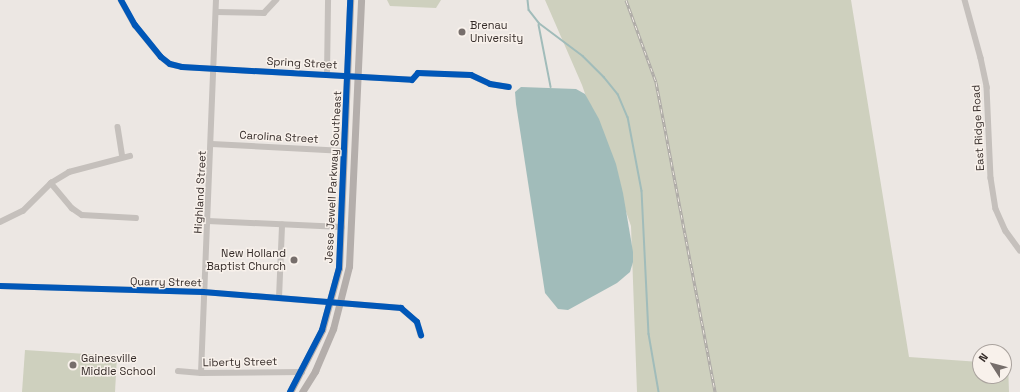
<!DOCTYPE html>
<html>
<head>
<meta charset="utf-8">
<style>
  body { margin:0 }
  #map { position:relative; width:1020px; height:392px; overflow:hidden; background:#ece7e3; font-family:"Space Grotesk",sans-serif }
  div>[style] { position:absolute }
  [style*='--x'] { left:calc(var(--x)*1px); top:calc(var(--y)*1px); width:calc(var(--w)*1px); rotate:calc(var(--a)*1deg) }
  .green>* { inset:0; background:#ced0be }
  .water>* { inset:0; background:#a1bcba }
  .stream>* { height:1.5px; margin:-0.75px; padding:0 0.75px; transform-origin:0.75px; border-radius:0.75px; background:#a1bcba }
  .minor>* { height:5.5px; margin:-2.75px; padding:0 2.75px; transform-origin:2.75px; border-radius:2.75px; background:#c5c0bc }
  .major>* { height:7px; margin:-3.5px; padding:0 3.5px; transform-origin:3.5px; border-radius:3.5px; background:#b4aeab }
  .rail>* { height:3px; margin-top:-1.5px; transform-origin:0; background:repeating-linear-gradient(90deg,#f8f1eb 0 4.5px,#ada9a6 0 9px); box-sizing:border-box; border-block:1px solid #ada9a6 }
  .cycleway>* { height:6px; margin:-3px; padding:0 3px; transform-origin:3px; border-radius:3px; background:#0057b8 }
  .dots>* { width:11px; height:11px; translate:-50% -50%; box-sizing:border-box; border:2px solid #f8f1eb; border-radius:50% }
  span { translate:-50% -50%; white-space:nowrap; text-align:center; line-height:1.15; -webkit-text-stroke:3px #f8f1eb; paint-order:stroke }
  .poi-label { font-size:11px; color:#362d2a }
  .left { translate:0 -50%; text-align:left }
  .right { translate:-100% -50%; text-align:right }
  .street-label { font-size:11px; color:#362d2a }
  .north { position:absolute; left:972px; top:344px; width:40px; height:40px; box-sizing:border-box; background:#f8f1eb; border:1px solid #aaa39e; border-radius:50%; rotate:306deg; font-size:11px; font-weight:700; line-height:16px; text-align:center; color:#362d2a }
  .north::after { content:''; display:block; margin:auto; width:14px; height:18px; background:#766e6b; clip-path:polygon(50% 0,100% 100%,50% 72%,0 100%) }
</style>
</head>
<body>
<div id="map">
  <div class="green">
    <i style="clip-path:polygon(387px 0,441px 0,436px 8px,390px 6px)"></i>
    <i style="clip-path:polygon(545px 0,851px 0,909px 357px,980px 362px,980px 376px,1004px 376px,1004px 364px,1008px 364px,1009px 392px,637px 392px,631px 226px,582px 85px)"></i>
    <i style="clip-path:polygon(25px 350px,117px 356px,115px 392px,22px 392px)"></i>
  </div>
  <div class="water">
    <i style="clip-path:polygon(521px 87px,576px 89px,585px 94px,599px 119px,616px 164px,623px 193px,633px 252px,633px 262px,630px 272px,617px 283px,568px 310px,558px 309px,545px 293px,516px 104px,515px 92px)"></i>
  </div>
  <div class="stream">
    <i style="--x:528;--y:0;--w:10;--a:84"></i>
    <i style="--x:529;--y:10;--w:16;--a:52"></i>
    <i style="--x:539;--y:23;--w:55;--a:36.9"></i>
    <i style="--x:583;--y:56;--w:30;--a:45"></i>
    <i style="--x:604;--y:77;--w:22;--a:51"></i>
    <i style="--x:618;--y:94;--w:25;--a:67"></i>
    <i style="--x:628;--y:117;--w:75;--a:79.3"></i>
    <i style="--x:642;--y:191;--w:143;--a:87.2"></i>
    <i style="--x:649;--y:334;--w:59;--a:80.2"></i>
    <i style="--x:539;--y:25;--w:63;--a:79"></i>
  </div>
  <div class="minor">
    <i style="--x:121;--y:0;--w:29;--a:61"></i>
    <i style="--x:135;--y:25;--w:41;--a:50.9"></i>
    <i style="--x:161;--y:57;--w:11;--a:38"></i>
    <i style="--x:170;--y:64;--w:12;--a:14"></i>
    <i style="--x:182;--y:67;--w:230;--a:3.2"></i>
    <i style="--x:412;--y:80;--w:9;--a:-49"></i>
    <i style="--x:418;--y:73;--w:53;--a:2.2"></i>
    <i style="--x:471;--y:75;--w:21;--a:25"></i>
    <i style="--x:490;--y:84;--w:19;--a:9"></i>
    <i style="--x:965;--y:0;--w:60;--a:74.6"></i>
    <i style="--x:981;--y:58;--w:30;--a:78"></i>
    <i style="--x:987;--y:87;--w:91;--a:87.5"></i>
    <i style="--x:991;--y:178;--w:31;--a:81"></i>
    <i style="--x:996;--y:209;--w:24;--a:66"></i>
    <i style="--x:1006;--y:231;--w:24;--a:54"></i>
    <i style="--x:216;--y:12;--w:48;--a:1.2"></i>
    <i style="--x:264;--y:13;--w:18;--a:-47"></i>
    <i style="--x:327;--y:75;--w:75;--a:-89.2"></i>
    <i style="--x:118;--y:127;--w:30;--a:81"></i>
    <i style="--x:212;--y:144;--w:133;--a:3"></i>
    <i style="--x:51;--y:183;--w:33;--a:50"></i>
    <i style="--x:72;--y:208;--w:12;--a:35"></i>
    <i style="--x:82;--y:215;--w:54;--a:3.2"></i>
    <i style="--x:208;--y:221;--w:134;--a:2.6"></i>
    <i style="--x:0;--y:222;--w:25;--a:-26"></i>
    <i style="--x:23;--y:211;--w:40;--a:-45"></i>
    <i style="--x:51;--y:183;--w:21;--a:-31"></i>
    <i style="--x:69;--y:172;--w:63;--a:-14.7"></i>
    <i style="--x:0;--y:286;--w:203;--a:1.7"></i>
    <i style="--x:203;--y:292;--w:199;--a:4.6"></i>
    <i style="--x:401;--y:308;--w:21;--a:41"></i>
    <i style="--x:417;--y:322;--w:14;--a:73"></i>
    <i style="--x:279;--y:298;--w:73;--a:-87.6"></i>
    <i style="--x:178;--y:371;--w:23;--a:5"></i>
    <i style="--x:201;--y:373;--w:101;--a:-0.6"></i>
    <i style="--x:201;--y:373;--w:373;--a:-87.7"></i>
  </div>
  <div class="major">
    <i style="--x:290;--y:392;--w:70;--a:-62.7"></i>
    <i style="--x:322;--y:330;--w:64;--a:-74.7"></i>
    <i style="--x:339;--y:268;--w:268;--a:-87.6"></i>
    <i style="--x:302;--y:392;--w:25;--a:-58"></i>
    <i style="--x:315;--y:371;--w:46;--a:-66.8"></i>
    <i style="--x:333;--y:329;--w:65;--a:-75.7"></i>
    <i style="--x:349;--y:266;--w:266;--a:-87.4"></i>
  </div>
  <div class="rail">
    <i style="--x:626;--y:0;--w:87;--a:69.9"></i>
    <i style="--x:656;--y:82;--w:316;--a:79.2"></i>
  </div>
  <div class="cycleway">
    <i style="--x:121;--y:0;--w:29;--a:61"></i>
    <i style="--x:135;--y:25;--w:41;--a:50.9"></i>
    <i style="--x:161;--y:57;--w:11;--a:38"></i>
    <i style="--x:170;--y:64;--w:12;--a:14"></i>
    <i style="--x:182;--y:67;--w:230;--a:3.2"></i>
    <i style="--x:412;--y:80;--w:9;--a:-49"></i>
    <i style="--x:418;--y:73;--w:53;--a:2.2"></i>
    <i style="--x:471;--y:75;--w:21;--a:25"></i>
    <i style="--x:490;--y:84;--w:19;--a:9"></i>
    <i style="--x:0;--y:286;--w:203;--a:1.7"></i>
    <i style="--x:203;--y:292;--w:199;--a:4.6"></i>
    <i style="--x:401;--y:308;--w:21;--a:41"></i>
    <i style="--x:417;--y:322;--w:14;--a:73"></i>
    <i style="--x:290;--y:392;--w:70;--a:-62.7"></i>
    <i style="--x:322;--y:330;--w:64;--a:-74.7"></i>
    <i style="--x:339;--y:268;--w:268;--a:-87.6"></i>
  </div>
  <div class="dots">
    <i style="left:462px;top:32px;background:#766e6b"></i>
    <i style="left:294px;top:260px;background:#766e6b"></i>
    <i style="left:73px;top:365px;background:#766e6b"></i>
  </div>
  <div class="poi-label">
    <span class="left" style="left:470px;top:32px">Brenau<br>University</span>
    <span class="right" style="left:286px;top:260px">New Holland<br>Baptist Church</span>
    <span class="left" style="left:81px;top:365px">Gainesville<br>Middle School</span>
  </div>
  <div class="street-label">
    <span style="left:302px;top:63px;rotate:3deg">Spring Street</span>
    <span style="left:978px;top:128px;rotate:-93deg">East Ridge Road</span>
    <span style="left:279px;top:137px;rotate:3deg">Carolina Street</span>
    <span style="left:333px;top:177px;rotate:-87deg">Jesse Jewell Parkway Southeast</span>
    <span style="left:200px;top:192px;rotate:-87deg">Highland Street</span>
    <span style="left:166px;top:282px;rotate:1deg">Quarry Street</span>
    <span style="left:240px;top:362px;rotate:-1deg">Liberty Street</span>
  </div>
  <div class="north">N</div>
</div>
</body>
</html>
